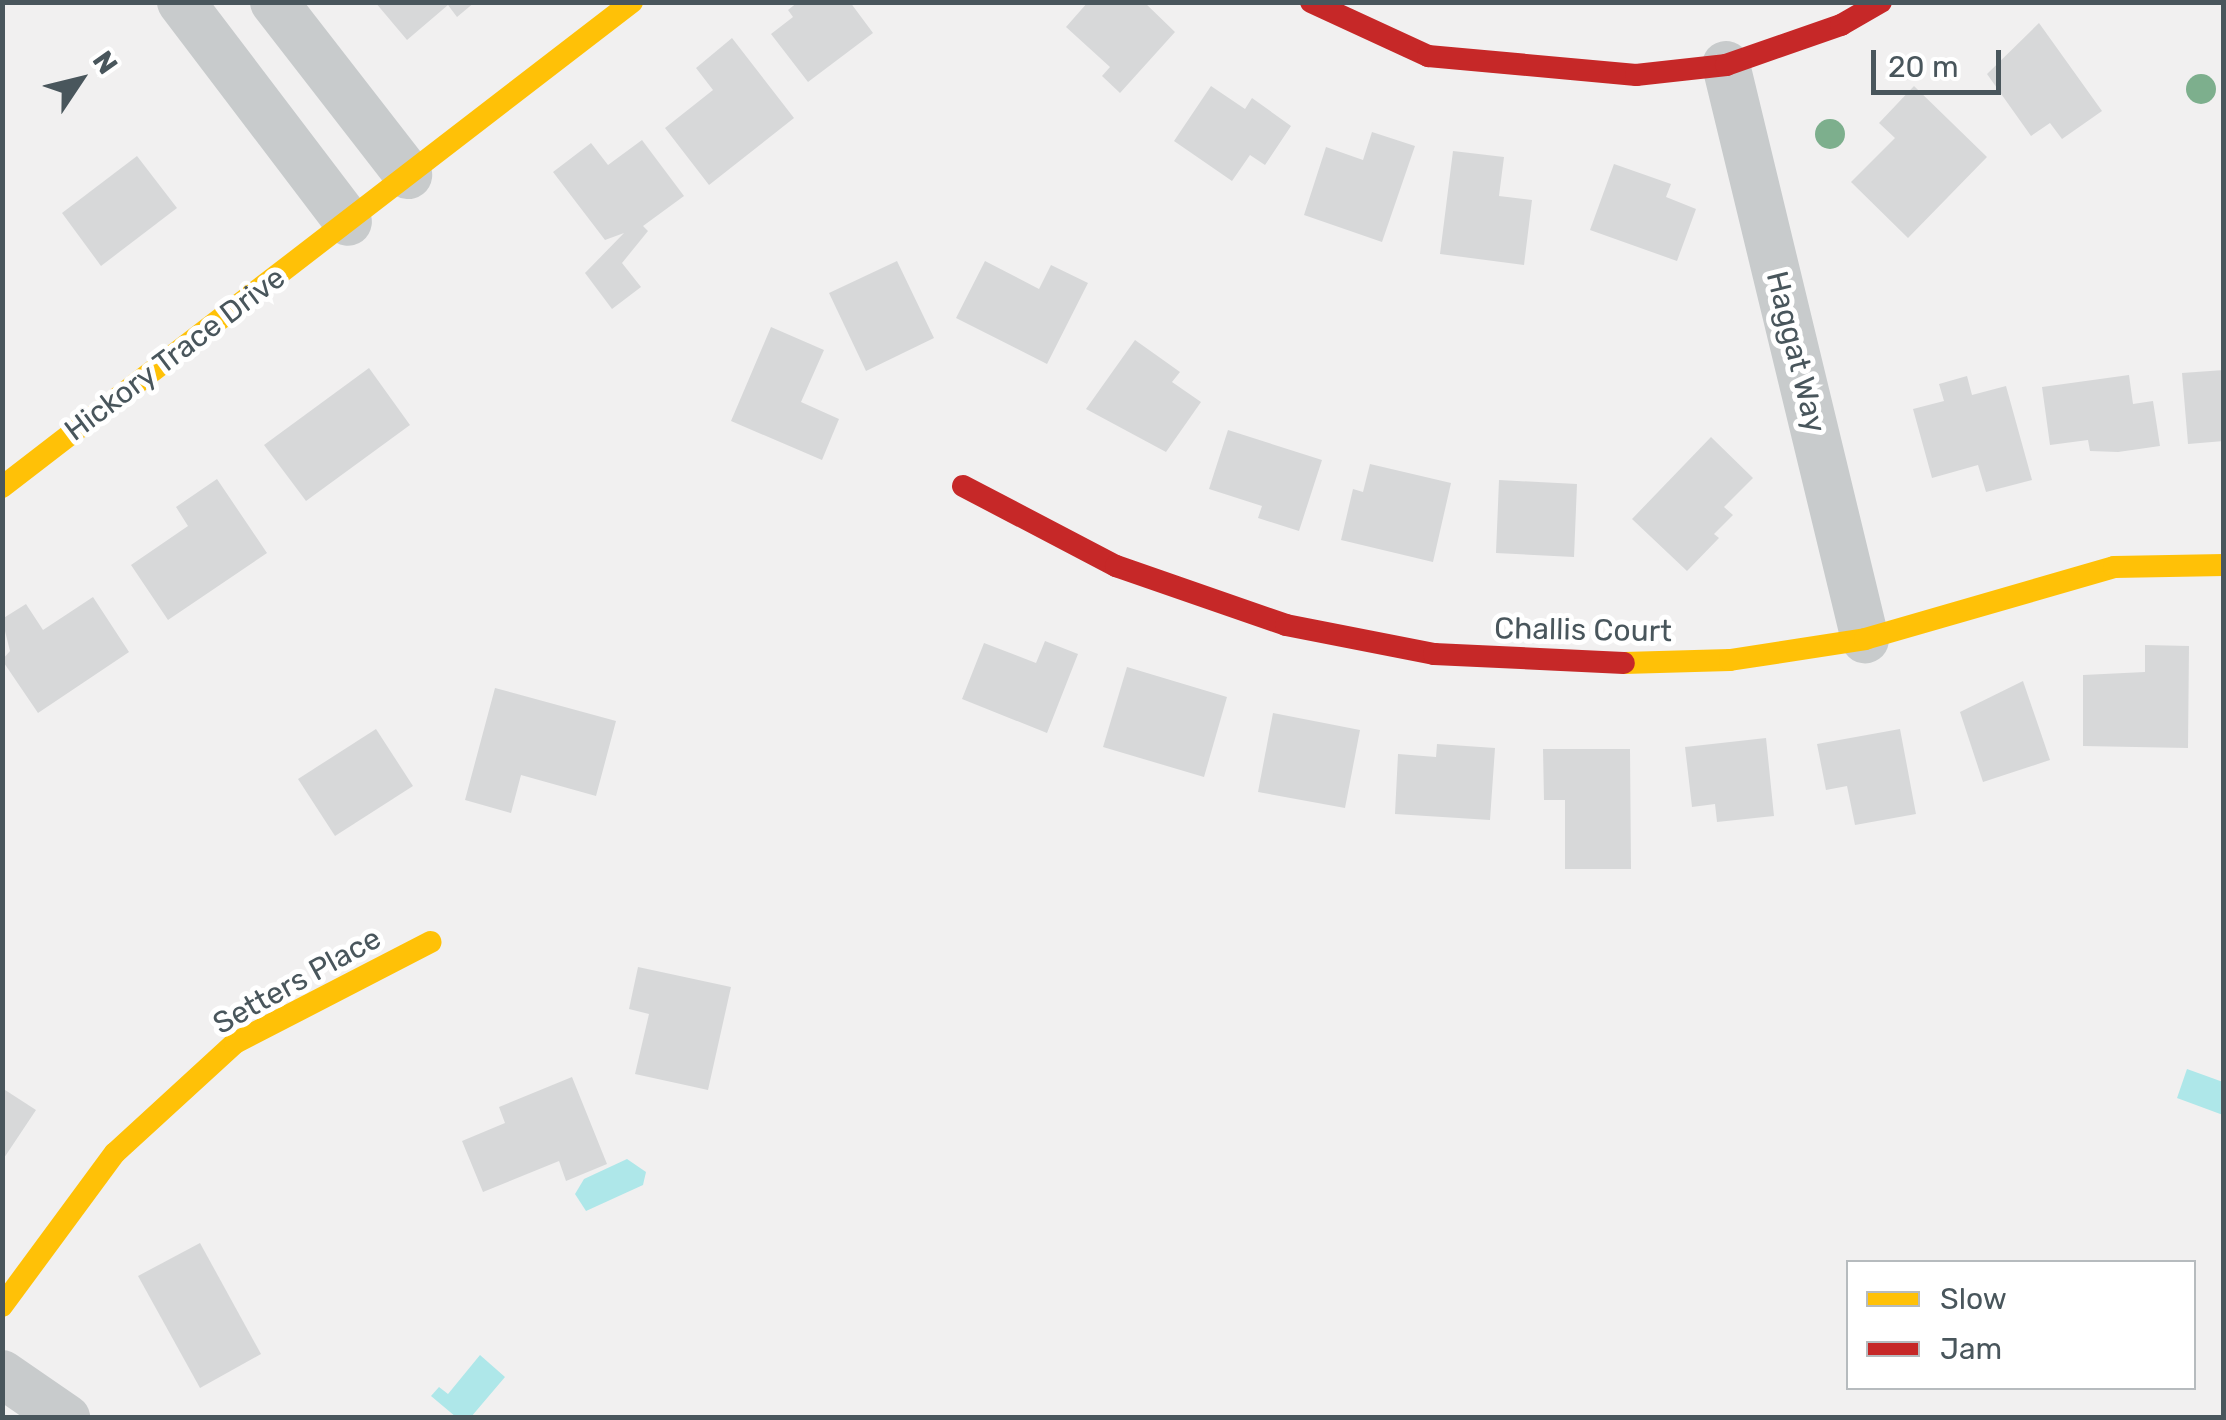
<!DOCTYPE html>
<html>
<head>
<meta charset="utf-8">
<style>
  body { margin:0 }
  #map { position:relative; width:2226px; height:1420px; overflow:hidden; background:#f1f0f0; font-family:Rubik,sans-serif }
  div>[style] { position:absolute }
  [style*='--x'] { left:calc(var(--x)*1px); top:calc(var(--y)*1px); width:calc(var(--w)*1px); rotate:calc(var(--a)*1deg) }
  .water>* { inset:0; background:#aee7e9 }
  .building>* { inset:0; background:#d7d8d9 }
  .street>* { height:48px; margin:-24px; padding:0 24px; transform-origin:24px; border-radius:24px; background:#c8cbcc }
  .slow>* { height:22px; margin:-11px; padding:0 11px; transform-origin:11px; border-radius:11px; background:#ffc107 }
  .jam>* { height:22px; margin:-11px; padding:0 11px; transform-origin:11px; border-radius:11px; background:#c62828 }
  .trees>* { width:30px; height:30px; margin:-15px; border-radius:50%; background:#7daf8d }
  span { translate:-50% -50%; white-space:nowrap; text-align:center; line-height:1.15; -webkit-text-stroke:10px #fff; paint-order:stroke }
  .street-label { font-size:30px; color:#49565c }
  .frame { position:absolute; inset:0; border:5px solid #49565c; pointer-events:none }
  .legend { position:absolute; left:1846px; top:1260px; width:350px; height:130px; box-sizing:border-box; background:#fff; border:2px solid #b6bbbe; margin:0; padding:12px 18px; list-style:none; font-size:30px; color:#49565c }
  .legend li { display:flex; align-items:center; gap:20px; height:50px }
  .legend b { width:50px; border:2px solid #b6bbbe }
  .north { position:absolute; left:30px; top:30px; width:100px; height:100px; -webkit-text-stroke:8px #fff; paint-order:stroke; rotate:55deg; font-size:28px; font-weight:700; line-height:40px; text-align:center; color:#49565c }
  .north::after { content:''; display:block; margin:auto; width:35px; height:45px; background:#49565c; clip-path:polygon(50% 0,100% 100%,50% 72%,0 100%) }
  .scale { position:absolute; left:1871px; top:50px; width:130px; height:45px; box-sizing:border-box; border:5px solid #49565c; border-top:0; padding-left:12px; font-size:30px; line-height:35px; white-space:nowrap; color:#49565c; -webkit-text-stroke:8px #fff; paint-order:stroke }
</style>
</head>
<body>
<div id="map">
  <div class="water">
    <i style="clip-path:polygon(2187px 1069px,2223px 1082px,2223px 1115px,2177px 1098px)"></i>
    <i style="clip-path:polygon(627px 1159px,646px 1172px,643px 1185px,586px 1211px,575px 1194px,584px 1179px)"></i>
    <i style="clip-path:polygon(480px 1355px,505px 1377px,471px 1417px,456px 1417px,431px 1396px,439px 1387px,448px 1394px)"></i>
  </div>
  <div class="building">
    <i style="clip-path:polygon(375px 2px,475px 2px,457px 17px,448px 5px,407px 40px)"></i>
    <i style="clip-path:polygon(798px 2px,850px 2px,873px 33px,808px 82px,771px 34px,793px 17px,788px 10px)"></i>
    <i style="clip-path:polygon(1088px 2px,1144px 2px,1175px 32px,1120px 93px,1102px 76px,1110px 67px,1066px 27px)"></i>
    <i style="clip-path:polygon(2039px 23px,2102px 111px,2062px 139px,2050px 123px,2031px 136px,1987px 74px)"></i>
    <i style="clip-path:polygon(732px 38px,794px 118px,709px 185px,665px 128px,713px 90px,696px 68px)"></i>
    <i style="clip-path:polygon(1211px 86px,1245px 109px,1252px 98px,1291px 126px,1265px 165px,1250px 155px,1232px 181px,1174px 141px)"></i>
    <i style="clip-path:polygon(1914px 86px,1987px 157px,1908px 238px,1851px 182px,1895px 138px,1879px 123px)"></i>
    <i style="clip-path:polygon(1372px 132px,1415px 146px,1382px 242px,1304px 215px,1326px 147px,1363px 160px)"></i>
    <i style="clip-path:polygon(642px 140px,684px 196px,643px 226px,648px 231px,622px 263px,641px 287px,612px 309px,585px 273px,624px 233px,605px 240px,553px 172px,591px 143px,608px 165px)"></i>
    <i style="clip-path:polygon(1453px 151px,1504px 157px,1499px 196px,1532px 200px,1524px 265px,1440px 254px)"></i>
    <i style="clip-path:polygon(137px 156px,177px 208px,101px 266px,62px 213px)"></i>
    <i style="clip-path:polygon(1614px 164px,1671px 184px,1666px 197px,1696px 209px,1677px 261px,1590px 230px)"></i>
    <i style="clip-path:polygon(897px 261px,934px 338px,866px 371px,829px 293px)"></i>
    <i style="clip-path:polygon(985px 261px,1039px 289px,1051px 265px,1088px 283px,1047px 364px,956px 318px)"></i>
    <i style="clip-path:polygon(771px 327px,824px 350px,801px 402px,839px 419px,822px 460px,731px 421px)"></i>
    <i style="clip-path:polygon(1135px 340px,1180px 372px,1172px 382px,1201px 402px,1166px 452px,1086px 409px)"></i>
    <i style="clip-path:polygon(369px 368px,410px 425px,306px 501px,264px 445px)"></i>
    <i style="clip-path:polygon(2224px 370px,2224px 441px,2188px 444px,2182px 373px)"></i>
    <i style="clip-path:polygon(2129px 375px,2133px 404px,2153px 401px,2160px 446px,2118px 452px,2090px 451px,2088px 440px,2050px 445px,2042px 387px)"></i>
    <i style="clip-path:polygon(1967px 376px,1972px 395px,2006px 386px,2032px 480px,1986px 492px,1978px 465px,1932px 478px,1913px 409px,1944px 401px,1939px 384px)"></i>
    <i style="clip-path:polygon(1228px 430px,1322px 460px,1299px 531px,1258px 518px,1262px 506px,1209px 489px)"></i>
    <i style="clip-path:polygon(1711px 437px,1753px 478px,1724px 507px,1733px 515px,1714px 534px,1719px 538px,1687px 571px,1632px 519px)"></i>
    <i style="clip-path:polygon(1370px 464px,1451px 483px,1433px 562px,1341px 540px,1353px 489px,1363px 492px)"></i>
    <i style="clip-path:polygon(217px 479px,267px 553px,168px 620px,131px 565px,188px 526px,176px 507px)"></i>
    <i style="clip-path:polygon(1499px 480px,1577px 484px,1574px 557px,1496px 553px)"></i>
    <i style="clip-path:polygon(93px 597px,129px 652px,38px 713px,2px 660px,10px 651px,2px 619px,26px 604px,43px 630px)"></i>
    <i style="clip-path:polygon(1045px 641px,1078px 654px,1047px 733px,962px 699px,984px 643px,1036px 663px)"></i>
    <i style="clip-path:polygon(2145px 645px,2189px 646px,2188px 748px,2083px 746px,2083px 675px,2145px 672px)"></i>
    <i style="clip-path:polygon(1127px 667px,1227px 697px,1204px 777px,1103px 747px)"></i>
    <i style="clip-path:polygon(2023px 681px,2050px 760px,1983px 782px,1960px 712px)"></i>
    <i style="clip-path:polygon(495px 688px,616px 721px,596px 796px,521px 775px,511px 813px,465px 800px)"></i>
    <i style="clip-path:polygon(1273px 713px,1360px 730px,1345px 808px,1258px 792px)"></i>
    <i style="clip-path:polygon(376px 729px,413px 786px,335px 836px,298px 779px)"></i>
    <i style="clip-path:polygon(1900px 729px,1916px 814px,1855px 825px,1847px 786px,1826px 790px,1817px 744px)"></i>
    <i style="clip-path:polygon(1766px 738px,1774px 816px,1717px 822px,1715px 804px,1692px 807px,1685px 747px)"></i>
    <i style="clip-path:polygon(1437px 744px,1495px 748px,1490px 820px,1395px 814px,1398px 754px,1436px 757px)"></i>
    <i style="clip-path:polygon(1543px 749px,1630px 749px,1631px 869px,1565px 869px,1565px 800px,1544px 800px)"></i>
    <i style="clip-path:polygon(638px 967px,731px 987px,708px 1090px,635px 1074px,649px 1014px,629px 1009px)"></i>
    <i style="clip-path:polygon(572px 1077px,607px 1164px,566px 1181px,559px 1161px,483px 1192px,462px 1141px,505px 1123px,499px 1107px)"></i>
    <i style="clip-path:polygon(2px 1088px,36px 1110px,2px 1161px)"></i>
    <i style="clip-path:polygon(200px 1243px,261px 1354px,200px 1388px,138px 1276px)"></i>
  </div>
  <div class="street">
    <i style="--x:181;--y:2;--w:276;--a:52.8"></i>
    <i style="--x:274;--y:2;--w:219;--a:52.2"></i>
    <i style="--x:1726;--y:65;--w:591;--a:76.39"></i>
    <i style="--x:2;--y:1374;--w:78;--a:34.5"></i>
  </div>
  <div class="slow">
    <i style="--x:2;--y:487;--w:795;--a:-37.59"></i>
    <i style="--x:1624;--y:663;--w:106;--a:-1.6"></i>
    <i style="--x:1730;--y:660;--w:137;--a:-8.8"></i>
    <i style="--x:1865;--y:639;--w:259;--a:-16.1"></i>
    <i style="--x:2114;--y:567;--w:110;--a:-1"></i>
    <i style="--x:2;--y:1306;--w:190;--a:-53.6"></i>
    <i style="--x:115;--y:1153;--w:163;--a:-42.5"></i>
    <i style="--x:235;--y:1043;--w:220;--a:-27.3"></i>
  </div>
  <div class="jam">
    <i style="--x:1311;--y:2;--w:129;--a:24.8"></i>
    <i style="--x:1428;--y:56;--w:209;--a:5.2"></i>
    <i style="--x:1636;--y:75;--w:91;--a:-6.3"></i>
    <i style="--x:1726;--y:65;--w:122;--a:-19.2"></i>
    <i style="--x:1841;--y:25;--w:46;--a:-29.9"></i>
    <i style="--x:963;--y:486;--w:173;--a:27.6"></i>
    <i style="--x:1116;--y:566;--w:180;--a:19.1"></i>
    <i style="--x:1286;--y:625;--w:151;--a:11.1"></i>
    <i style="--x:1434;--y:654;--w:190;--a:2.7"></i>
  </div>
  <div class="trees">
    <i style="left:2201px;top:89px"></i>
    <i style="left:1830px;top:134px"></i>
  </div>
  <div class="street-label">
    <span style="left:1796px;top:352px;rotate:76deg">Haggat Way</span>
    <span style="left:175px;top:354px;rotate:-37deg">Hickory Trace Drive</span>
    <span style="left:1583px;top:630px;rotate:1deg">Challis Court</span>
    <span style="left:297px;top:981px;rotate:-29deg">Setters Place</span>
  </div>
  <div class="frame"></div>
  <ul class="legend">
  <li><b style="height:12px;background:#ffc107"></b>Slow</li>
  <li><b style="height:12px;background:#c62828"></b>Jam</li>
  </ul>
  <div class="north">N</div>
  <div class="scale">20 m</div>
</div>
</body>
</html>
